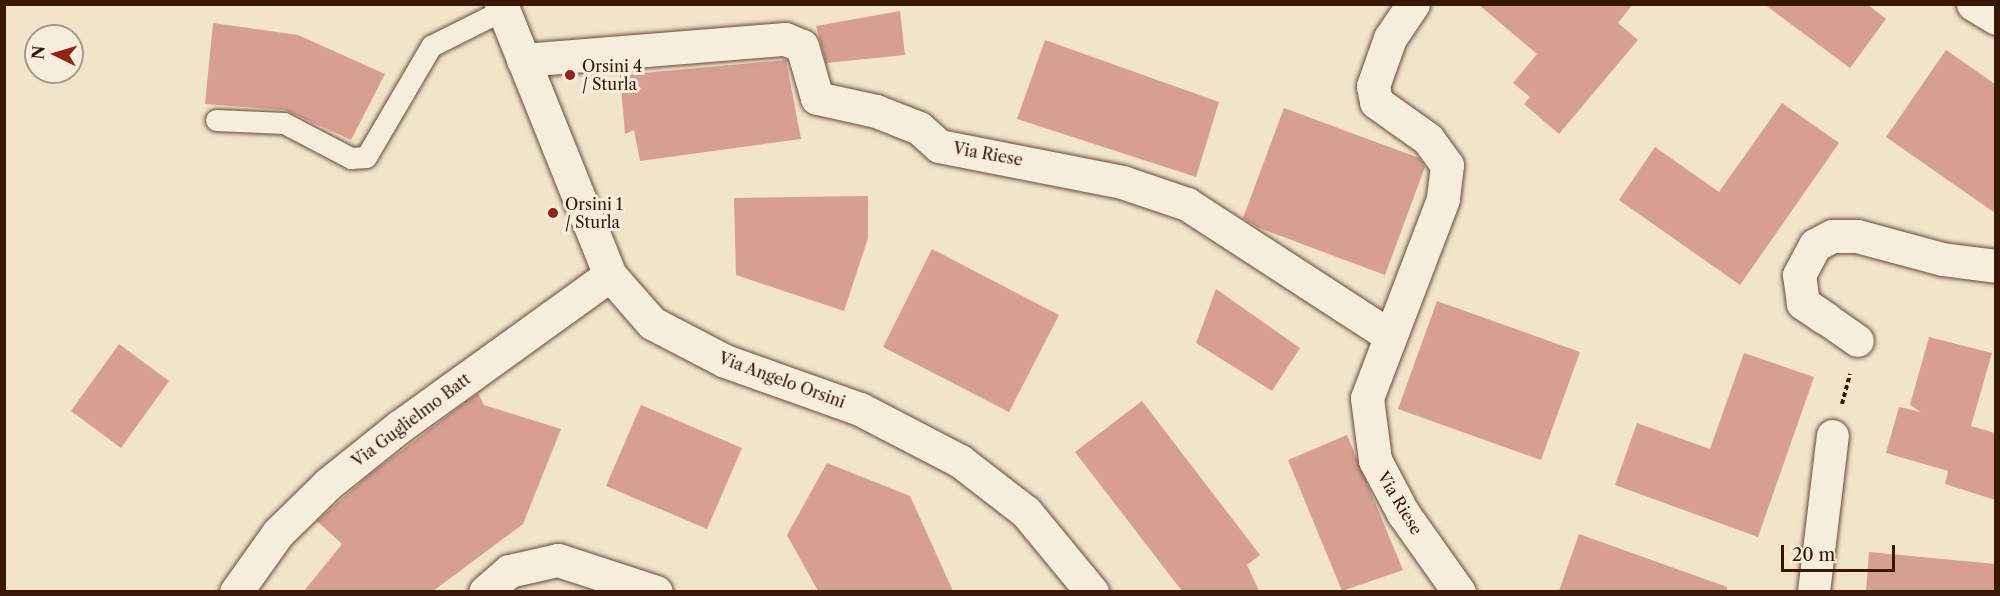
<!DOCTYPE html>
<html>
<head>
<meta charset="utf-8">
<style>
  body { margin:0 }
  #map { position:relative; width:2000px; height:596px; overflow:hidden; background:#f2e3cb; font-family:"Libre Caslon Text",serif }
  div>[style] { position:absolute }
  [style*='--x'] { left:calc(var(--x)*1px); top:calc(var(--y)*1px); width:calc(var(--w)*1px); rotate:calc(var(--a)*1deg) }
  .building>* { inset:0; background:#d79f94 }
  .path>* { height:4px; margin-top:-2px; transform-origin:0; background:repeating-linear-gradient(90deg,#381707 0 4.5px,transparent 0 7.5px) }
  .roads { filter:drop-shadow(0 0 2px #664a38) drop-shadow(0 0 2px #664a38) }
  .service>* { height:21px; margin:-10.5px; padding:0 10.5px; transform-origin:10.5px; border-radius:10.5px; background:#f7eddd }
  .pedestrian>* { height:32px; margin:-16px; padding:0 16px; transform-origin:16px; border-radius:16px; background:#f7eddd }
  .minor>* { height:33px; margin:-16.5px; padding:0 16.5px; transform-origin:16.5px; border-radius:16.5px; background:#f7eddd }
  .tertiary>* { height:33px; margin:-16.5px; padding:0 16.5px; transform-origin:16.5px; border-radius:16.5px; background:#f7eddd }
  .dots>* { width:16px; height:16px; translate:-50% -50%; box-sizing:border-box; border:3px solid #f7eddd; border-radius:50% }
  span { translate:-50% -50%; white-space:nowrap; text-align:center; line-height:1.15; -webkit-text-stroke:6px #f7eddd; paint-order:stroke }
  .poi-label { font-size:16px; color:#381707 }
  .left { translate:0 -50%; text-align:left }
  .street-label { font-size:16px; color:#381707 }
  .frame { position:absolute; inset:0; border:6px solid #381707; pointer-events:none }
  .north { position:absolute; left:24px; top:24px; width:60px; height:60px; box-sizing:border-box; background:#f7eddd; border:2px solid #ab9787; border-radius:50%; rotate:275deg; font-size:16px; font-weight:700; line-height:24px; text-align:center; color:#381707 }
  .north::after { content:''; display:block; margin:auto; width:21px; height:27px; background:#8f2418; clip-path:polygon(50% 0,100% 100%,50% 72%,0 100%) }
  .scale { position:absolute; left:1781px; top:545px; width:114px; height:27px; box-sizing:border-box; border:3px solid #381707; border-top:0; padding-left:8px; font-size:18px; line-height:21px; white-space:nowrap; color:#381707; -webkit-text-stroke:4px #f7eddd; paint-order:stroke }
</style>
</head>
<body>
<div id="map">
  <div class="building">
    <i style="clip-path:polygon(1478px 4px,1633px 4px,1618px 23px,1638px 40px,1559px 134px,1524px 104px,1530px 97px,1513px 83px,1537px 54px)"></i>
    <i style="clip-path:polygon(1764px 4px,1867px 4px,1886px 19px,1850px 68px)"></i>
    <i style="clip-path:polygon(900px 11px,905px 55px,826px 63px,816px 26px)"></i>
    <i style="clip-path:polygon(213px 23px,298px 35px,385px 74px,351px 140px,285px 110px,205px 104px)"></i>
    <i style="clip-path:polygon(1045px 40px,1219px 102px,1196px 177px,1017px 119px)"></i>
    <i style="clip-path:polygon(1946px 50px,1995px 84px,1995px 213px,1886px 137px)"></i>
    <i style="clip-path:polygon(786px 60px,801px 139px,640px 161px,634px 130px,625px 134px,620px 75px)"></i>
    <i style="clip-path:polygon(1782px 103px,1839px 143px,1740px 285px,1619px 200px,1655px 147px,1719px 192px)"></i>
    <i style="clip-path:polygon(1284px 108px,1419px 158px,1425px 167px,1385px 275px,1259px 228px,1243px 218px)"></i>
    <i style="clip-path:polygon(868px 196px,868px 238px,844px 311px,736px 275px,734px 198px)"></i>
    <i style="clip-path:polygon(932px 249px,1059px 315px,1009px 412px,883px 347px)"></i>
    <i style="clip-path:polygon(1216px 289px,1300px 348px,1272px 391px,1196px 343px)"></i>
    <i style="clip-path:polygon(1437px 301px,1580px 352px,1541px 460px,1398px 409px)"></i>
    <i style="clip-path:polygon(1929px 337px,1992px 353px,1971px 426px,1995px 433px,1995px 500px,1945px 484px,1948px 471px,1886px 453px,1899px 407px,1921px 412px,1910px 405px)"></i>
    <i style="clip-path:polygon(119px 344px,169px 381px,121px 448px,71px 411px)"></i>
    <i style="clip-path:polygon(1744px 353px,1814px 377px,1758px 537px,1615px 485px,1637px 423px,1710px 449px)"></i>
    <i style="clip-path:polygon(478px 393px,484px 405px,561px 429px,523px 524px,433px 591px,304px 591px,342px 544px,317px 521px,369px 475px)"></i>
    <i style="clip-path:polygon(1142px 401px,1260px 555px,1247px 565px,1259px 591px,1182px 591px,1075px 452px)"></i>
    <i style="clip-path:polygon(641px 405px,742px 448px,707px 529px,606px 486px)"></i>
    <i style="clip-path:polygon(1347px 435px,1403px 570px,1342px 591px,1288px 460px)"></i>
    <i style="clip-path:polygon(827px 463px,910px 496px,953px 591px,818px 591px,787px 535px)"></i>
    <i style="clip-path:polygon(1579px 534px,1727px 587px,1727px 591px,1559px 591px)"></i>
    <i style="clip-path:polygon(1869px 552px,1995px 564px,1995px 591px,1866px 591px)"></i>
  </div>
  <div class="path">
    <i style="--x:1842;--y:404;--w:31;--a:-75"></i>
  </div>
  <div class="roads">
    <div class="service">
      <i style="--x:216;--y:120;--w:68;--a:2.5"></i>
      <i style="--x:284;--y:123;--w:76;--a:27.6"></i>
      <i style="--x:351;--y:158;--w:15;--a:-4"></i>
      <i style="--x:366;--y:157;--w:129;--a:-59.6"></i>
      <i style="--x:431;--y:46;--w:80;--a:-26.6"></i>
    </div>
    <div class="pedestrian">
      <i style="--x:1825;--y:318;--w:40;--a:34.9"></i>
      <i style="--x:1814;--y:592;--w:157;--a:-83.1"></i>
    </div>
    <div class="minor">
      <i style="--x:1413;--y:4;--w:41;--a:124.1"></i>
      <i style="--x:1390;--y:38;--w:51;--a:109.5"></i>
      <i style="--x:1373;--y:86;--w:16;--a:79"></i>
      <i style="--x:1376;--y:102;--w:64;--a:35.4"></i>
      <i style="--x:1428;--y:139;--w:32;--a:54"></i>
      <i style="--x:1447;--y:165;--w:34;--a:97"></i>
      <i style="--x:1443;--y:199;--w:213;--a:110.9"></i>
      <i style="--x:1367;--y:398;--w:63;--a:82.6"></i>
      <i style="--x:1375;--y:460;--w:60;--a:62.2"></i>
      <i style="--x:1403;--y:513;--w:97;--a:54.7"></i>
      <i style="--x:1973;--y:4;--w:27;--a:31"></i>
      <i style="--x:523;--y:60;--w:263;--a:-4.6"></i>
      <i style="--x:785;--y:39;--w:18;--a:22"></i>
      <i style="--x:802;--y:46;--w:54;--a:73.9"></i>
      <i style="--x:817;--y:98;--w:60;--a:12.4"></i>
      <i style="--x:876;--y:111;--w:46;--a:21.6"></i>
      <i style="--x:919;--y:128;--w:27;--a:42"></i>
      <i style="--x:939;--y:146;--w:187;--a:11.1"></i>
      <i style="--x:1122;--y:182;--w:69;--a:18.7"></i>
      <i style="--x:1187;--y:204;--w:241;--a:33"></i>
      <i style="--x:1825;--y:318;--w:27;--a:-146"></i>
      <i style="--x:1803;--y:303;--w:28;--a:-98"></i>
      <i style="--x:1799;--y:275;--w:34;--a:-62"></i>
      <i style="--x:1815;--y:245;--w:19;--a:-28"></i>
      <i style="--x:1832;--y:236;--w:25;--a:0"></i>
      <i style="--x:1857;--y:236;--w:88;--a:15.1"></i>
      <i style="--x:1942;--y:259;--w:54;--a:7.4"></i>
      <i style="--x:236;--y:592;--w:72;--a:-54.6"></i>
      <i style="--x:278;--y:533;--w:71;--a:-44.4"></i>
      <i style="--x:329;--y:483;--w:90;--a:-38.7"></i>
      <i style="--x:399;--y:427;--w:260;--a:-35.8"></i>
      <i style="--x:485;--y:592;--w:32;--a:-41"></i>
      <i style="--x:509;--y:571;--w:50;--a:-12.7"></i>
      <i style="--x:558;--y:560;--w:103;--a:18.1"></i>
    </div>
    <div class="tertiary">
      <i style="--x:501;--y:4;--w:292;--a:68.1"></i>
      <i style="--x:610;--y:275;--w:64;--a:48.8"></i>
      <i style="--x:652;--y:323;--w:82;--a:27.5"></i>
      <i style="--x:725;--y:361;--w:143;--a:19.6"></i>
      <i style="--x:860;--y:409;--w:113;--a:27.5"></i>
      <i style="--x:960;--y:461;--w:83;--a:37.7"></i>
      <i style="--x:1026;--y:512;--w:104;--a:50.5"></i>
    </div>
  </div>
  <div class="dots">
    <i style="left:570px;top:75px;background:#8f2418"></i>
    <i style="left:553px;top:213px;background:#8f2418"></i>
  </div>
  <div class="poi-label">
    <span class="left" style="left:582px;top:75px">Orsini 4<br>/ Sturla</span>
    <span class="left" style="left:565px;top:213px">Orsini 1<br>/ Sturla</span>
  </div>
  <div class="street-label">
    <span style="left:988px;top:154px;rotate:10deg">Via Riese</span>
    <span style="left:782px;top:380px;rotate:20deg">Via Angelo Orsini</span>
    <span style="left:411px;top:420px;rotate:-37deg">Via Guglielmo Batt</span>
    <span style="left:1400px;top:503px;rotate:59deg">Via Riese</span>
  </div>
  <div class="frame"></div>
  <div class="north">N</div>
  <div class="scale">20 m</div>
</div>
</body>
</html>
